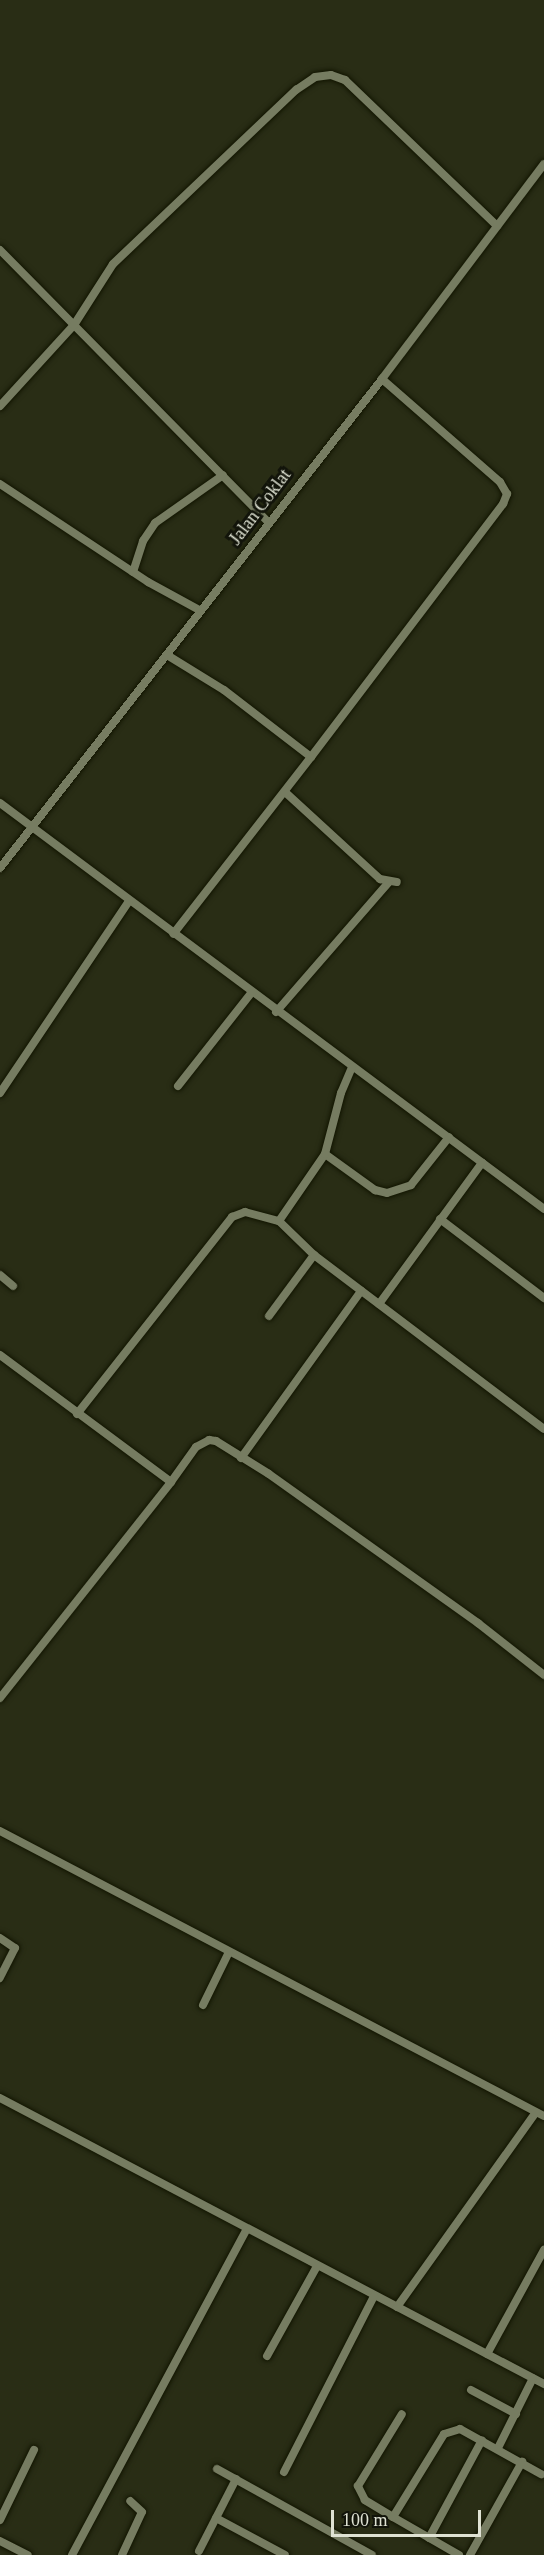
<!DOCTYPE html>
<html>
<head>
<meta charset="utf-8">
<style>
  body { margin:0 }
  #map { position:relative; width:544px; height:2555px; overflow:hidden; background:#292d15; font-family:"Times New Roman",serif }
  div>[style] { position:absolute }
  [style*='--x'] { left:calc(var(--x)*1px); top:calc(var(--y)*1px); width:calc(var(--w)*1px); rotate:calc(var(--a)*1deg) }
  .roads { filter:drop-shadow(0 0 2px #121501) drop-shadow(0 0 2px #121501) }
  .street>* { height:8px; margin:-4px; padding:0 4px; transform-origin:4px; border-radius:4px; background:#767c61 }
  span { translate:-50% -50%; white-space:nowrap; text-align:center; line-height:1.15; -webkit-text-stroke:6px #12140a; paint-order:stroke }
  .street-label { font-size:18px; color:#dfe2d3 }
  .scale { position:absolute; left:331px; top:2510px; width:150px; height:27px; box-sizing:border-box; border:3px solid #dfe2d3; border-top:0; padding-left:8px; font-size:18px; line-height:21px; white-space:nowrap; color:#dfe2d3; -webkit-text-stroke:4px #12140a; paint-order:stroke }
</style>
</head>
<body>
<div id="map">
  <div class="roads">
    <div class="street">
      <i style="--x:0;--y:250;--w:383;--a:45.4"></i>
      <i style="--x:0;--y:406;--w:110;--a:-47.6"></i>
      <i style="--x:74;--y:325;--w:72;--a:-57.4"></i>
      <i style="--x:113;--y:264;--w:253;--a:-43.6"></i>
      <i style="--x:296;--y:90;--w:23;--a:-34"></i>
      <i style="--x:315;--y:77;--w:16;--a:-7"></i>
      <i style="--x:331;--y:75;--w:15;--a:20"></i>
      <i style="--x:345;--y:80;--w:211;--a:43.8"></i>
      <i style="--x:0;--y:484;--w:178;--a:33.5"></i>
      <i style="--x:148;--y:582;--w:60;--a:28.7"></i>
      <i style="--x:133;--y:572;--w:33;--a:-72"></i>
      <i style="--x:143;--y:541;--w:22;--a:-56"></i>
      <i style="--x:155;--y:523;--w:83;--a:-35.2"></i>
      <i style="--x:167;--y:655;--w:67;--a:31.6"></i>
      <i style="--x:224;--y:690;--w:110;--a:37.6"></i>
      <i style="--x:311;--y:757;--w:224;--a:127.9"></i>
      <i style="--x:311;--y:757;--w:318;--a:-52.8"></i>
      <i style="--x:503;--y:504;--w:11;--a:-68"></i>
      <i style="--x:507;--y:494;--w:14;--a:-120"></i>
      <i style="--x:500;--y:482;--w:157;--a:-138.9"></i>
      <i style="--x:285;--y:792;--w:129;--a:42.5"></i>
      <i style="--x:380;--y:879;--w:17;--a:10"></i>
      <i style="--x:0;--y:803;--w:679;--a:36.73"></i>
      <i style="--x:0;--y:868;--w:621;--a:-52"></i>
      <i style="--x:382;--y:379;--w:269;--a:-53"></i>
      <i style="--x:276;--y:1012;--w:171;--a:-49"></i>
      <i style="--x:178;--y:1086;--w:120;--a:-51.8"></i>
      <i style="--x:0;--y:1093;--w:231;--a:-56.1"></i>
      <i style="--x:325;--y:1154;--w:62;--a:35.8"></i>
      <i style="--x:375;--y:1190;--w:12;--a:14"></i>
      <i style="--x:387;--y:1193;--w:25;--a:-18"></i>
      <i style="--x:411;--y:1185;--w:61;--a:-51.6"></i>
      <i style="--x:440;--y:1219;--w:131;--a:37.2"></i>
      <i style="--x:279;--y:1221;--w:81;--a:-55.5"></i>
      <i style="--x:325;--y:1154;--w:63;--a:-75.3"></i>
      <i style="--x:341;--y:1093;--w:28;--a:-67"></i>
      <i style="--x:0;--y:1275;--w:17;--a:40"></i>
      <i style="--x:379;--y:1304;--w:175;--a:-53.9"></i>
      <i style="--x:269;--y:1316;--w:76;--a:-53.6"></i>
      <i style="--x:0;--y:1355;--w:213;--a:36.6"></i>
      <i style="--x:171;--y:1482;--w:43;--a:-54.5"></i>
      <i style="--x:196;--y:1447;--w:15;--a:-28"></i>
      <i style="--x:209;--y:1440;--w:7;--a:8"></i>
      <i style="--x:216;--y:1441;--w:62;--a:31.9"></i>
      <i style="--x:269;--y:1474;--w:257;--a:35.5"></i>
      <i style="--x:478;--y:1623;--w:84;--a:38.2"></i>
      <i style="--x:77;--y:1414;--w:251;--a:-51.8"></i>
      <i style="--x:232;--y:1217;--w:14;--a:-21"></i>
      <i style="--x:245;--y:1212;--w:35;--a:15"></i>
      <i style="--x:279;--y:1221;--w:49;--a:44.2"></i>
      <i style="--x:314;--y:1255;--w:288;--a:37.1"></i>
      <i style="--x:241;--y:1458;--w:206;--a:-54.3"></i>
      <i style="--x:0;--y:1698;--w:275;--a:-51.6"></i>
      <i style="--x:0;--y:1831;--w:614;--a:27.65"></i>
      <i style="--x:0;--y:1938;--w:18;--a:34"></i>
      <i style="--x:15;--y:1948;--w:34;--a:117"></i>
      <i style="--x:203;--y:2005;--w:59;--a:-63.9"></i>
      <i style="--x:0;--y:2098;--w:615;--a:27.73"></i>
      <i style="--x:397;--y:2307;--w:239;--a:-54.5"></i>
      <i style="--x:487;--y:2354;--w:119;--a:-61.3"></i>
      <i style="--x:267;--y:2356;--w:103;--a:-60.9"></i>
      <i style="--x:471;--y:2390;--w:51;--a:28.1"></i>
      <i style="--x:498;--y:2448;--w:78;--a:-63.4"></i>
      <i style="--x:217;--y:2469;--w:177;--a:29"></i>
      <i style="--x:284;--y:2472;--w:198;--a:-62.9"></i>
      <i style="--x:393;--y:2517;--w:33;--a:-149"></i>
      <i style="--x:365;--y:2500;--w:16;--a:-117"></i>
      <i style="--x:358;--y:2486;--w:84;--a:-58.6"></i>
      <i style="--x:216;--y:2518;--w:78;--a:28.2"></i>
      <i style="--x:0;--y:2520;--w:78;--a:-64.1"></i>
      <i style="--x:429;--y:2538;--w:111;--a:-61.6"></i>
      <i style="--x:0;--y:2541;--w:31;--a:27"></i>
      <i style="--x:199;--y:2551;--w:81;--a:-62.8"></i>
      <i style="--x:72;--y:2555;--w:370;--a:-61.8"></i>
      <i style="--x:122;--y:2555;--w:47;--a:-65.1"></i>
      <i style="--x:142;--y:2512;--w:16;--a:-137"></i>
      <i style="--x:459;--y:2555;--w:76;--a:-150.1"></i>
      <i style="--x:393;--y:2517;--w:97;--a:-58.4"></i>
      <i style="--x:444;--y:2434;--w:17;--a:-17"></i>
      <i style="--x:460;--y:2429;--w:93;--a:29.1"></i>
      <i style="--x:470;--y:2555;--w:107;--a:-60.8"></i>
    </div>
  </div>
  <div class="street-label">
    <span style="left:260px;top:507px;rotate:-53deg">Jalan Coklat</span>
  </div>
  <div class="scale">100 m</div>
</div>
</body>
</html>
